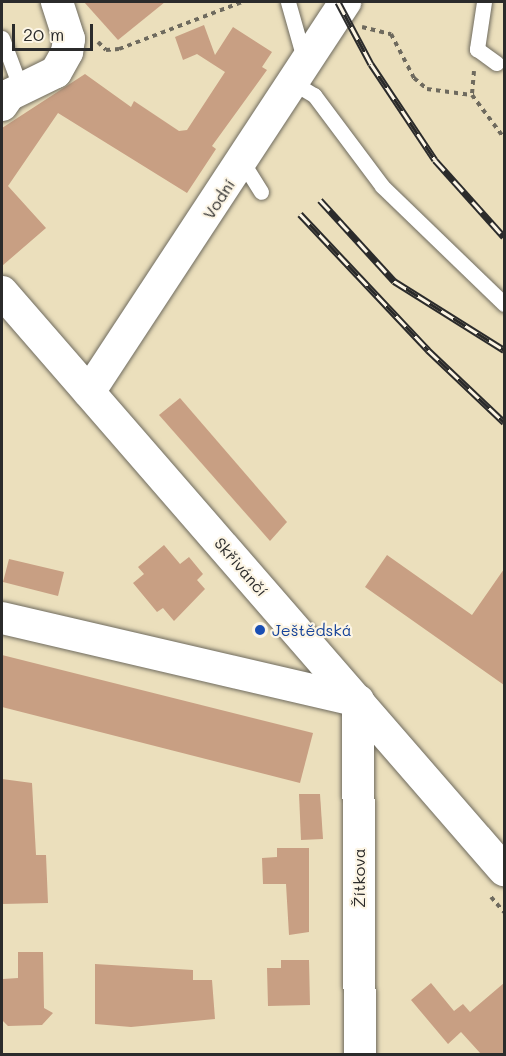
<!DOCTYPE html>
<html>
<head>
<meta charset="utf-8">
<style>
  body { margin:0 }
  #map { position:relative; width:506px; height:1056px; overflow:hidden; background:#ebdfbc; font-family:Mali,sans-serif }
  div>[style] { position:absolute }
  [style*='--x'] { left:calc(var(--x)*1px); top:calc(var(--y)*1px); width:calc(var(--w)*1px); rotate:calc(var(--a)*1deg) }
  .building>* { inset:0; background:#c89f83 }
  .path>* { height:4px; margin-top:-2px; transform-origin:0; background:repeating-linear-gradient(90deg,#6e6a5e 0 4.5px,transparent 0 9px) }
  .roads { filter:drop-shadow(0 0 2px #6e6a5e) drop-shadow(0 0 2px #6e6a5e) }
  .lane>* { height:15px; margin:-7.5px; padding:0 7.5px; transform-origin:7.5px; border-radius:7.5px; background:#fff }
  .street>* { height:32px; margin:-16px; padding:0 16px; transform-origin:16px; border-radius:16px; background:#fff }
  .rail>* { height:7px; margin-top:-3.5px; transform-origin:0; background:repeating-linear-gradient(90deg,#fcf5e5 0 14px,#2b2b2b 0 28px); box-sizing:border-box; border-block:2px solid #2b2b2b }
  .dots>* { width:16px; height:16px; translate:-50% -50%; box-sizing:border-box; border:3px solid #fcf5e5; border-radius:50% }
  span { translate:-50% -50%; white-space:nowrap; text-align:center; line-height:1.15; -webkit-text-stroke:4.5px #fcf5e5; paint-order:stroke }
  .street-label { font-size:16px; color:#2b2b2b }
  .transit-label { font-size:16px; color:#164399 }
  .left { translate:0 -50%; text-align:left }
  .frame { position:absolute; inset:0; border:3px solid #2b2b2b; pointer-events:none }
  .scale { position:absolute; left:12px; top:24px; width:81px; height:27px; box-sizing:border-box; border:3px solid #2b2b2b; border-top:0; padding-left:8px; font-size:18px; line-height:21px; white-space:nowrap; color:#2b2b2b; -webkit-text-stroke:4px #fcf5e5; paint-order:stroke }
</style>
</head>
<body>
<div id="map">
  <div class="building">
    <i style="clip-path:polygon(84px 2px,165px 2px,118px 40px)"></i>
    <i style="clip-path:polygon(204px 25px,215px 55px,233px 27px,272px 52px,262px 67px,267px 70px,212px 146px,216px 149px,187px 193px,58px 113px,8px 186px,46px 228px,2px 266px,2px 128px,85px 74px,131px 107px,134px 101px,179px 131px,187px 130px,225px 72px,197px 54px,183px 60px,175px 37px)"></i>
    <i style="clip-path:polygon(180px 398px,287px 522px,270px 541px,159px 415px)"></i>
    <i style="clip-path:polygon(164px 545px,180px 564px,189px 557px,203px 574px,197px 580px,205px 589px,174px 621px,163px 608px,157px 612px,133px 583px,144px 574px,138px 567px)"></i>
    <i style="clip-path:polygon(387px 555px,472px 615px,504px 569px,504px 685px,365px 587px)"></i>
    <i style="clip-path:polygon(9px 559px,64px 572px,58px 596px,3px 582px)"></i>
    <i style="clip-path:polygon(2px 655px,313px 733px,300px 783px,2px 707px)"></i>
    <i style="clip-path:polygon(2px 779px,32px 783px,36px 855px,46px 855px,48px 903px,2px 904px)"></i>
    <i style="clip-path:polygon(299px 794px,320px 794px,323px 839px,301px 840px)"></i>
    <i style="clip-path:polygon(277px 848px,309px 848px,309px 932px,289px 935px,286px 884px,263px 884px,262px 858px,277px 857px)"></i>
    <i style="clip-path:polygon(18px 952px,43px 952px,44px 1008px,53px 1013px,42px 1025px,8px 1026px,2px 1020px,3px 979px,18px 978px)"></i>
    <i style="clip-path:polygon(281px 960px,309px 960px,310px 1005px,268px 1006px,267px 968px,281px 968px)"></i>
    <i style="clip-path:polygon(95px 964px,193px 970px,193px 980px,212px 980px,215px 1019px,131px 1027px,95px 1024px)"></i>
    <i style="clip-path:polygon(431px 983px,454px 1011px,463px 1004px,470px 1012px,504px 983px,504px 1054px,481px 1054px,461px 1032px,448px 1044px,411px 1000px)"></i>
  </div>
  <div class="path">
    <i style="--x:362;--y:27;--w:30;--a:14"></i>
    <i style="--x:391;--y:34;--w:50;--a:62.4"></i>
    <i style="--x:414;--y:78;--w:17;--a:40"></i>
    <i style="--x:427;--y:89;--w:45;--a:7.6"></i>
    <i style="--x:98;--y:42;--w:11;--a:45"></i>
    <i style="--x:106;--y:50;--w:13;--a:-4"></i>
    <i style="--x:119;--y:49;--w:132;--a:-20.9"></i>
    <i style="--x:474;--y:71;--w:24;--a:95"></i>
    <i style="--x:472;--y:95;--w:54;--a:53.3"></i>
    <i style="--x:491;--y:897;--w:20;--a:49"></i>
  </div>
  <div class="roads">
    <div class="lane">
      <i style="--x:288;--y:2;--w:62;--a:74.2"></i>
      <i style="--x:484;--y:2;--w:48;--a:98.5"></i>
      <i style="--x:477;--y:49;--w:24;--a:36"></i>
      <i style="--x:2;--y:38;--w:54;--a:69.6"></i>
      <i style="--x:292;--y:82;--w:26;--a:31"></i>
      <i style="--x:314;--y:95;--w:114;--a:53.2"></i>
      <i style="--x:382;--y:186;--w:170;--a:44"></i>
      <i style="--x:243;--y:163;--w:34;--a:58"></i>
    </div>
    <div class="street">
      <i style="--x:2;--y:105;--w:12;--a:-55"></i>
      <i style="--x:9;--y:95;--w:52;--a:-26.1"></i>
      <i style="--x:56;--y:72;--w:23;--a:-61"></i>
      <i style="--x:67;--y:52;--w:13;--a:-81"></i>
      <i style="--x:69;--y:39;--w:39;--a:-108"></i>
      <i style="--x:2;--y:292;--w:766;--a:49.03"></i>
      <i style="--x:89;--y:392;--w:467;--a:-56.7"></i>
      <i style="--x:2;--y:618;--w:366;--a:13.1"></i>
      <i style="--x:358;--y:701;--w:353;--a:89.7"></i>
    </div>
  </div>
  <div class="rail">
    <i style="--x:338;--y:2;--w:70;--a:62"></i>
    <i style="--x:371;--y:64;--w:115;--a:56.3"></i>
    <i style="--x:435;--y:160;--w:103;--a:48.1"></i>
    <i style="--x:320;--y:200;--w:110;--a:47.6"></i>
    <i style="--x:394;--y:281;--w:130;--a:32.1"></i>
    <i style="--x:300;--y:214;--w:187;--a:46.7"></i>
    <i style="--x:428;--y:350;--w:105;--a:43.5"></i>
  </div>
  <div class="dots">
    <i style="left:260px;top:630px;background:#1a4fb4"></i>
  </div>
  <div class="street-label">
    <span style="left:219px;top:199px;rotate:-57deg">Vodní</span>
    <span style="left:241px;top:567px;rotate:49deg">Skřivánčí</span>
    <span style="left:359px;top:878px;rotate:-90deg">Žítkova</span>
  </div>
  <div class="transit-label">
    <span class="left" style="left:272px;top:630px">Ještědská</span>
  </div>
  <div class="frame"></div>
  <div class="scale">20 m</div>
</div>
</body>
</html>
